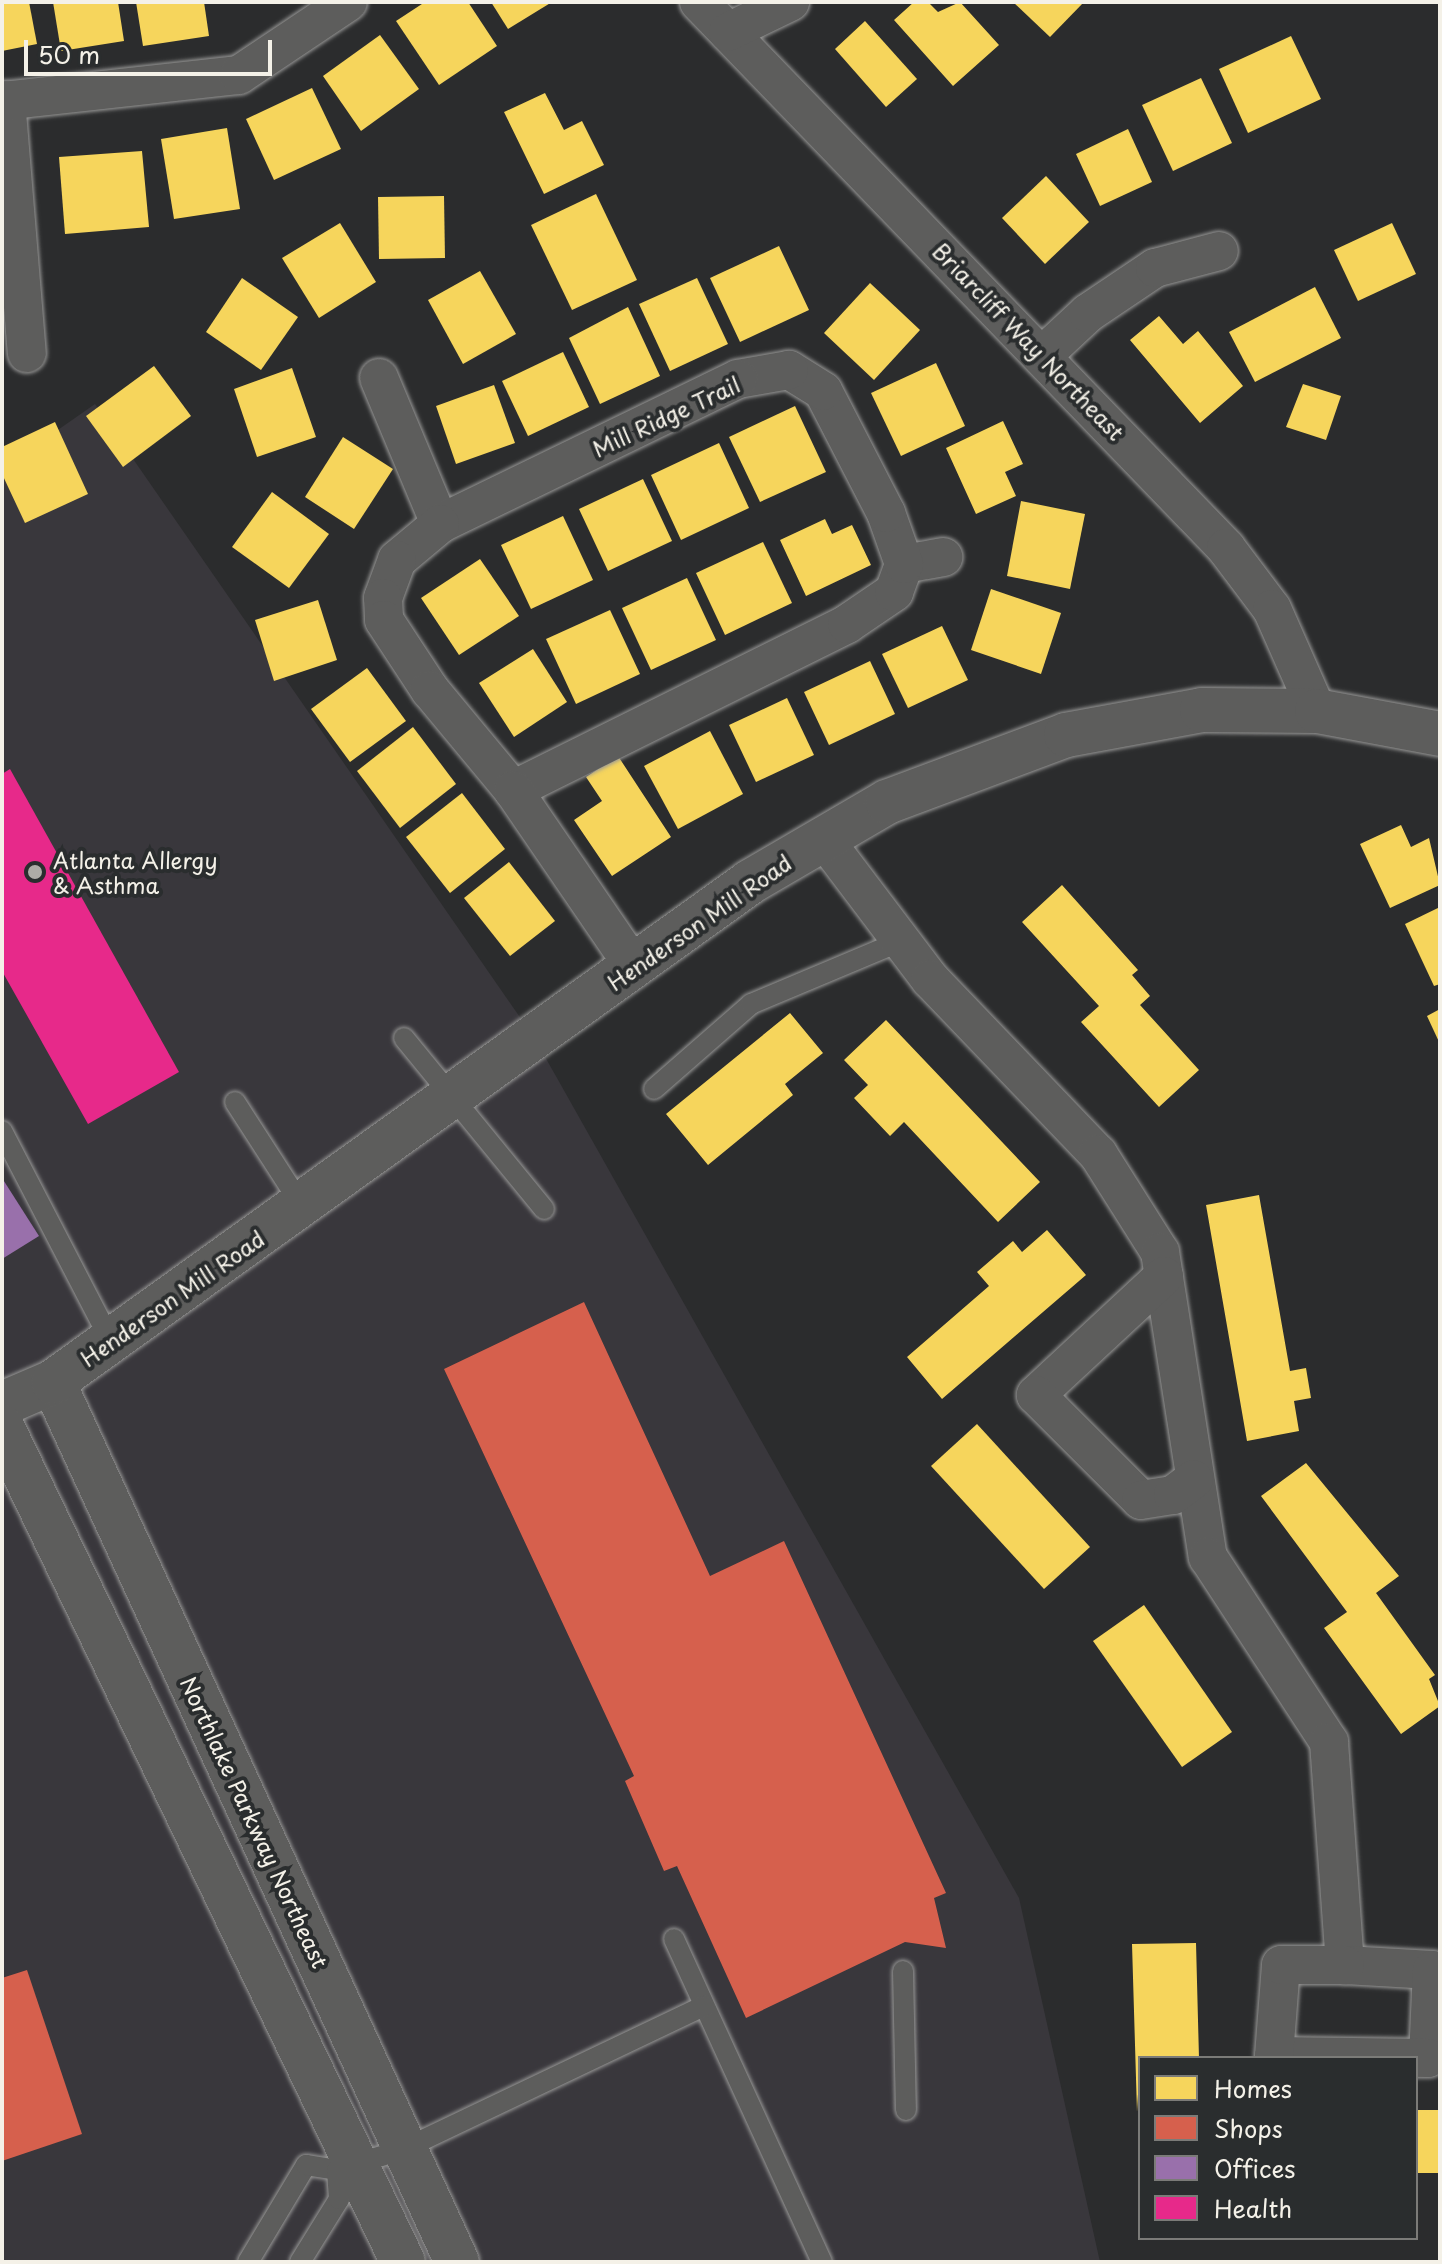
<!DOCTYPE html>
<html>
<head>
<meta charset="utf-8">
<style>
  body { margin:0 }
  #map { position:relative; width:1442px; height:2264px; overflow:hidden; background:#2b2c2d; font-family:"Playpen Sans",sans-serif }
  div>[style] { position:absolute }
  [style*='--x'] { left:calc(var(--x)*1px); top:calc(var(--y)*1px); width:calc(var(--w)*1px); rotate:calc(var(--a)*1deg) }
  .built>* { inset:0; background:#39373c }
  .homes>* { inset:0; background:#f6d55c }
  .shops>* { inset:0; background:#d6604d }
  .offices>* { inset:0; background:#9970ab }
  .health>* { inset:0; background:#e7298a }
  .roads { filter:drop-shadow(0 0 2px #979796) drop-shadow(0 0 2px #979796) }
  .lane>* { height:20px; margin:-10px; padding:0 10px; transform-origin:10px; border-radius:10px; background:#5d5d5c }
  .street>* { height:38px; margin:-19px; padding:0 19px; transform-origin:19px; border-radius:19px; background:#5d5d5c }
  .secondary>* { height:44px; margin:-22px; padding:0 22px; transform-origin:22px; border-radius:22px; background:#5d5d5c }
  .dots>* { width:22px; height:22px; translate:-50% -50%; box-sizing:border-box; border:4px solid #2a2d2e; border-radius:50% }
  span { translate:-50% -50%; white-space:nowrap; text-align:center; line-height:1.15; -webkit-text-stroke:8px #2a2d2e; paint-order:stroke }
  .street-label { font-size:22px; color:#f4f1e8 }
  .poi-label { font-size:22px; color:#f4f1e8 }
  .left { translate:0 -50%; text-align:left }
  .frame { position:absolute; inset:0; border:4px solid #f4f1e8; pointer-events:none }
  .legend { position:absolute; left:1138px; top:2056px; width:280px; height:184px; box-sizing:border-box; background:#2a2d2e; border:2px solid #7b7b78; margin:0; padding:10px 14px; list-style:none; font-size:24px; color:#f4f1e8 }
  .legend li { display:flex; align-items:center; gap:16px; height:40px }
  .legend b { width:40px; border:2px solid #7b7b78 }
  .scale { position:absolute; left:24px; top:40px; width:248px; height:36px; box-sizing:border-box; border:4px solid #f4f1e8; border-top:0; padding-left:10px; font-size:24px; line-height:28px; white-space:nowrap; color:#f4f1e8; -webkit-text-stroke:6px #2a2d2e; paint-order:stroke }
</style>
</head>
<body>
<div id="map">
  <div class="built">
    <i style="clip-path:polygon(95px 404px,535px 1039px,1019px 1898px,1100px 2262px,2px 2262px,2px 469px)"></i>
  </div>
  <div class="homes">
    <i style="clip-path:polygon(2px 2px,29px 2px,37px 44px,2px 51px)"></i>
    <i style="clip-path:polygon(53px 2px,118px 2px,124px 41px,61px 51px)"></i>
    <i style="clip-path:polygon(136px 2px,204px 2px,209px 36px,143px 46px)"></i>
    <i style="clip-path:polygon(425px 2px,468px 2px,497px 46px,439px 85px,396px 21px)"></i>
    <i style="clip-path:polygon(491px 2px,552px 2px,508px 29px)"></i>
    <i style="clip-path:polygon(914px 2px,928px 2px,938px 12px,960px 2px,999px 45px,953px 86px,894px 20px)"></i>
    <i style="clip-path:polygon(1013px 2px,1084px 2px,1050px 37px)"></i>
    <i style="clip-path:polygon(865px 21px,917px 79px,886px 107px,835px 49px)"></i>
    <i style="clip-path:polygon(380px 35px,419px 89px,361px 131px,323px 76px)"></i>
    <i style="clip-path:polygon(1291px 36px,1321px 99px,1248px 133px,1219px 69px)"></i>
    <i style="clip-path:polygon(1201px 78px,1232px 143px,1173px 171px,1142px 105px)"></i>
    <i style="clip-path:polygon(312px 88px,341px 149px,274px 180px,246px 119px)"></i>
    <i style="clip-path:polygon(545px 93px,564px 130px,582px 121px,604px 165px,544px 194px,504px 112px)"></i>
    <i style="clip-path:polygon(227px 128px,240px 209px,174px 219px,161px 139px)"></i>
    <i style="clip-path:polygon(1128px 129px,1152px 182px,1100px 206px,1076px 154px)"></i>
    <i style="clip-path:polygon(142px 151px,149px 227px,65px 234px,59px 157px)"></i>
    <i style="clip-path:polygon(1046px 176px,1089px 222px,1045px 264px,1002px 218px)"></i>
    <i style="clip-path:polygon(596px 194px,637px 280px,572px 310px,531px 225px)"></i>
    <i style="clip-path:polygon(444px 196px,445px 258px,379px 259px,378px 197px)"></i>
    <i style="clip-path:polygon(340px 223px,376px 282px,319px 318px,282px 258px)"></i>
    <i style="clip-path:polygon(1392px 223px,1416px 274px,1358px 301px,1334px 250px)"></i>
    <i style="clip-path:polygon(779px 246px,809px 310px,740px 342px,710px 278px)"></i>
    <i style="clip-path:polygon(480px 271px,516px 334px,463px 364px,428px 300px)"></i>
    <i style="clip-path:polygon(242px 278px,298px 317px,261px 370px,206px 332px)"></i>
    <i style="clip-path:polygon(697px 278px,728px 344px,670px 371px,639px 304px)"></i>
    <i style="clip-path:polygon(870px 283px,920px 330px,874px 380px,824px 333px)"></i>
    <i style="clip-path:polygon(1315px 287px,1341px 338px,1255px 382px,1229px 332px)"></i>
    <i style="clip-path:polygon(628px 307px,660px 376px,600px 404px,569px 338px)"></i>
    <i style="clip-path:polygon(1159px 316px,1183px 344px,1198px 331px,1243px 386px,1200px 423px,1130px 340px)"></i>
    <i style="clip-path:polygon(563px 352px,589px 407px,528px 436px,502px 381px)"></i>
    <i style="clip-path:polygon(936px 363px,965px 426px,901px 456px,871px 393px)"></i>
    <i style="clip-path:polygon(154px 366px,191px 416px,123px 467px,86px 416px)"></i>
    <i style="clip-path:polygon(292px 368px,316px 437px,257px 457px,234px 389px)"></i>
    <i style="clip-path:polygon(1303px 384px,1341px 396px,1326px 440px,1286px 427px)"></i>
    <i style="clip-path:polygon(494px 385px,515px 443px,456px 464px,436px 406px)"></i>
    <i style="clip-path:polygon(795px 406px,826px 472px,760px 502px,729px 437px)"></i>
    <i style="clip-path:polygon(1003px 421px,1023px 464px,1005px 472px,1016px 496px,976px 514px,946px 448px)"></i>
    <i style="clip-path:polygon(55px 422px,88px 494px,25px 523px,2px 474px,2px 447px)"></i>
    <i style="clip-path:polygon(343px 437px,393px 469px,354px 529px,305px 497px)"></i>
    <i style="clip-path:polygon(719px 443px,749px 508px,681px 540px,651px 475px)"></i>
    <i style="clip-path:polygon(643px 479px,672px 541px,608px 571px,579px 509px)"></i>
    <i style="clip-path:polygon(272px 492px,329px 534px,289px 588px,232px 547px)"></i>
    <i style="clip-path:polygon(1021px 501px,1085px 514px,1070px 589px,1007px 576px)"></i>
    <i style="clip-path:polygon(563px 516px,593px 580px,531px 609px,501px 545px)"></i>
    <i style="clip-path:polygon(825px 519px,832px 534px,852px 525px,871px 565px,806px 596px,780px 540px)"></i>
    <i style="clip-path:polygon(763px 542px,792px 603px,725px 635px,696px 573px)"></i>
    <i style="clip-path:polygon(480px 559px,519px 616px,459px 655px,421px 598px)"></i>
    <i style="clip-path:polygon(687px 578px,716px 640px,651px 670px,622px 608px)"></i>
    <i style="clip-path:polygon(991px 589px,1061px 613px,1041px 674px,971px 650px)"></i>
    <i style="clip-path:polygon(318px 600px,337px 660px,274px 681px,255px 620px)"></i>
    <i style="clip-path:polygon(610px 610px,640px 674px,576px 704px,546px 639px)"></i>
    <i style="clip-path:polygon(942px 626px,968px 680px,908px 708px,882px 654px)"></i>
    <i style="clip-path:polygon(533px 649px,567px 702px,514px 737px,479px 683px)"></i>
    <i style="clip-path:polygon(870px 661px,895px 714px,829px 745px,804px 692px)"></i>
    <i style="clip-path:polygon(367px 668px,406px 721px,350px 762px,311px 709px)"></i>
    <i style="clip-path:polygon(787px 698px,814px 755px,756px 782px,729px 725px)"></i>
    <i style="clip-path:polygon(413px 727px,456px 784px,400px 828px,357px 771px)"></i>
    <i style="clip-path:polygon(710px 731px,743px 794px,678px 829px,644px 766px)"></i>
    <i style="clip-path:polygon(618px 756px,671px 837px,612px 876px,574px 820px,602px 801px,586px 777px)"></i>
    <i style="clip-path:polygon(462px 793px,505px 849px,450px 893px,406px 837px)"></i>
    <i style="clip-path:polygon(1401px 825px,1411px 847px,1429px 838px,1440px 885px,1390px 908px,1360px 844px)"></i>
    <i style="clip-path:polygon(509px 862px,555px 921px,510px 956px,464px 898px)"></i>
    <i style="clip-path:polygon(1062px 885px,1138px 970px,1132px 975px,1150px 996px,1140px 1005px,1199px 1070px,1159px 1107px,1081px 1022px,1099px 1006px,1022px 922px)"></i>
    <i style="clip-path:polygon(1440px 907px,1440px 984px,1434px 986px,1405px 924px)"></i>
    <i style="clip-path:polygon(1440px 1009px,1440px 1044px,1427px 1016px)"></i>
    <i style="clip-path:polygon(790px 1013px,823px 1053px,785px 1084px,793px 1095px,708px 1165px,666px 1114px)"></i>
    <i style="clip-path:polygon(886px 1020px,1040px 1182px,998px 1222px,904px 1122px,890px 1136px,854px 1098px,868px 1085px,844px 1060px)"></i>
    <i style="clip-path:polygon(1259px 1195px,1290px 1371px,1306px 1368px,1311px 1398px,1294px 1401px,1299px 1431px,1247px 1441px,1206px 1205px)"></i>
    <i style="clip-path:polygon(1047px 1230px,1086px 1275px,942px 1399px,907px 1357px,989px 1286px,977px 1272px,1013px 1241px,1022px 1252px)"></i>
    <i style="clip-path:polygon(977px 1424px,1090px 1547px,1044px 1589px,931px 1466px)"></i>
    <i style="clip-path:polygon(1306px 1463px,1399px 1576px,1376px 1593px,1435px 1675px,1429px 1679px,1440px 1706px,1401px 1734px,1324px 1628px,1347px 1612px,1261px 1496px)"></i>
    <i style="clip-path:polygon(1144px 1605px,1232px 1732px,1182px 1767px,1093px 1641px)"></i>
    <i style="clip-path:polygon(1196px 1943px,1199px 2058px,1140px 2058px,1137px 2112px,1132px 1944px)"></i>
    <i style="clip-path:polygon(1416px 2110px,1440px 2110px,1440px 2173px,1416px 2173px)"></i>
  </div>
  <div class="shops">
    <i style="clip-path:polygon(584px 1302px,710px 1576px,784px 1541px,946px 1893px,934px 1898px,946px 1948px,905px 1942px,746px 2018px,677px 1866px,664px 1871px,625px 1781px,634px 1776px,444px 1369px)"></i>
    <i style="clip-path:polygon(27px 1970px,82px 2134px,2px 2161px,2px 1978px)"></i>
  </div>
  <div class="offices">
    <i style="clip-path:polygon(2px 1178px,39px 1236px,2px 1259px)"></i>
  </div>
  <div class="health">
    <i style="clip-path:polygon(10px 769px,179px 1072px,88px 1124px,2px 971px,2px 774px)"></i>
  </div>
  <div class="roads">
    <div class="lane">
      <i style="--x:404;--y:1038;--w:221;--a:50.7"></i>
      <i style="--x:654;--y:1089;--w:129;--a:-41.2"></i>
      <i style="--x:751;--y:1004;--w:163;--a:-22.8"></i>
      <i style="--x:235;--y:1102;--w:124;--a:57.2"></i>
      <i style="--x:2;--y:1131;--w:237;--a:62.6"></i>
      <i style="--x:674;--y:1939;--w:355;--a:65.4"></i>
      <i style="--x:903;--y:1971;--w:139;--a:88.8"></i>
      <i style="--x:248;--y:2262;--w:113;--a:-59.1"></i>
      <i style="--x:306;--y:2165;--w:31;--a:9"></i>
      <i style="--x:337;--y:2170;--w:70;--a:-17.4"></i>
      <i style="--x:404;--y:2149;--w:332;--a:-25.5"></i>
      <i style="--x:300;--y:2262;--w:74;--a:-58.2"></i>
      <i style="--x:339;--y:2199;--w:29;--a:-94"></i>
    </div>
    <div class="street">
      <i style="--x:699;--y:2;--w:759;--a:46.01"></i>
      <i style="--x:1226;--y:548;--w:76;--a:53"></i>
      <i style="--x:1272;--y:609;--w:111;--a:66.2"></i>
      <i style="--x:728;--y:32;--w:69;--a:-25.8"></i>
      <i style="--x:6;--y:100;--w:254;--a:85.3"></i>
      <i style="--x:2;--y:101;--w:238;--a:-6.3"></i>
      <i style="--x:239;--y:75;--w:131;--a:-33.8"></i>
      <i style="--x:1044;--y:354;--w:60;--a:-43"></i>
      <i style="--x:1088;--y:313;--w:81;--a:-33.9"></i>
      <i style="--x:1155;--y:268;--w:66;--a:-14.9"></i>
      <i style="--x:379;--y:378;--w:158;--a:67.3"></i>
      <i style="--x:904;--y:564;--w:40;--a:-10"></i>
      <i style="--x:513;--y:790;--w:373;--a:-26.4"></i>
      <i style="--x:847;--y:624;--w:57;--a:-34.2"></i>
      <i style="--x:894;--y:592;--w:30;--a:-70"></i>
      <i style="--x:904;--y:564;--w:54;--a:-109.4"></i>
      <i style="--x:886;--y:513;--w:137;--a:-117.3"></i>
      <i style="--x:823;--y:391;--w:40;--a:-148"></i>
      <i style="--x:789;--y:370;--w:52;--a:170"></i>
      <i style="--x:738;--y:379;--w:331;--a:154.1"></i>
      <i style="--x:440;--y:524;--w:56;--a:140.1"></i>
      <i style="--x:397;--y:560;--w:40;--a:110.2"></i>
      <i style="--x:383;--y:598;--w:22;--a:87"></i>
      <i style="--x:384;--y:620;--w:84;--a:56.7"></i>
      <i style="--x:430;--y:690;--w:130;--a:50.3"></i>
      <i style="--x:513;--y:790;--w:214;--a:55.6"></i>
      <i style="--x:824;--y:839;--w:176;--a:52.9"></i>
      <i style="--x:930;--y:979;--w:243;--a:46.2"></i>
      <i style="--x:1098;--y:1154;--w:116;--a:57.7"></i>
      <i style="--x:1160;--y:1252;--w:309;--a:81.1"></i>
      <i style="--x:1208;--y:1557;--w:221;--a:56.8"></i>
      <i style="--x:1329;--y:1742;--w:224;--a:85.9"></i>
      <i style="--x:1345;--y:1965;--w:87;--a:3.3"></i>
      <i style="--x:1432;--y:1970;--w:88;--a:92.6"></i>
      <i style="--x:1428;--y:2058;--w:154;--a:-179.3"></i>
      <i style="--x:1274;--y:2056;--w:91;--a:-85.6"></i>
      <i style="--x:1281;--y:1965;--w:64;--a:0"></i>
      <i style="--x:1164;--y:1276;--w:175;--a:137.1"></i>
      <i style="--x:1036;--y:1395;--w:148;--a:45"></i>
      <i style="--x:1141;--y:1500;--w:32;--a:-9"></i>
      <i style="--x:1173;--y:1495;--w:26;--a:-37"></i>
    </div>
    <div class="secondary">
      <i style="--x:53;--y:1382;--w:968;--a:65.34"></i>
      <i style="--x:2;--y:1404;--w:56;--a:-23.3"></i>
      <i style="--x:53;--y:1382;--w:858;--a:-35.65"></i>
      <i style="--x:750;--y:882;--w:159;--a:-30.3"></i>
      <i style="--x:887;--y:802;--w:191;--a:-20.5"></i>
      <i style="--x:1066;--y:735;--w:138;--a:-10.4"></i>
      <i style="--x:1202;--y:710;--w:115;--a:0.5"></i>
      <i style="--x:1317;--y:711;--w:125;--a:10.6"></i>
      <i style="--x:2;--y:1427;--w:926;--a:64.35"></i>
    </div>
  </div>
  <div class="dots">
    <i style="left:35px;top:872px;background:#aeaca7"></i>
  </div>
  <div class="street-label">
    <span style="left:1029px;top:341px;rotate:46deg">Briarcliff Way Northeast</span>
    <span style="left:666px;top:416px;rotate:-25deg">Mill Ridge Trail</span>
    <span style="left:699px;top:922px;rotate:-35deg">Henderson Mill Road</span>
    <span style="left:172px;top:1298px;rotate:-35deg">Henderson Mill Road</span>
    <span style="left:255px;top:1822px;rotate:65deg">Northlake Parkway Northeast</span>
  </div>
  <div class="poi-label">
    <span class="left" style="left:53px;top:872px">Atlanta Allergy<br>&amp; Asthma</span>
  </div>
  <div class="frame"></div>
  <ul class="legend">
  <li><b style="height:22px;background:#f6d55c"></b>Homes</li>
  <li><b style="height:22px;background:#d6604d"></b>Shops</li>
  <li><b style="height:22px;background:#9970ab"></b>Offices</li>
  <li><b style="height:22px;background:#e7298a"></b>Health</li>
  </ul>
  <div class="scale">50 m</div>
</div>
</body>
</html>
